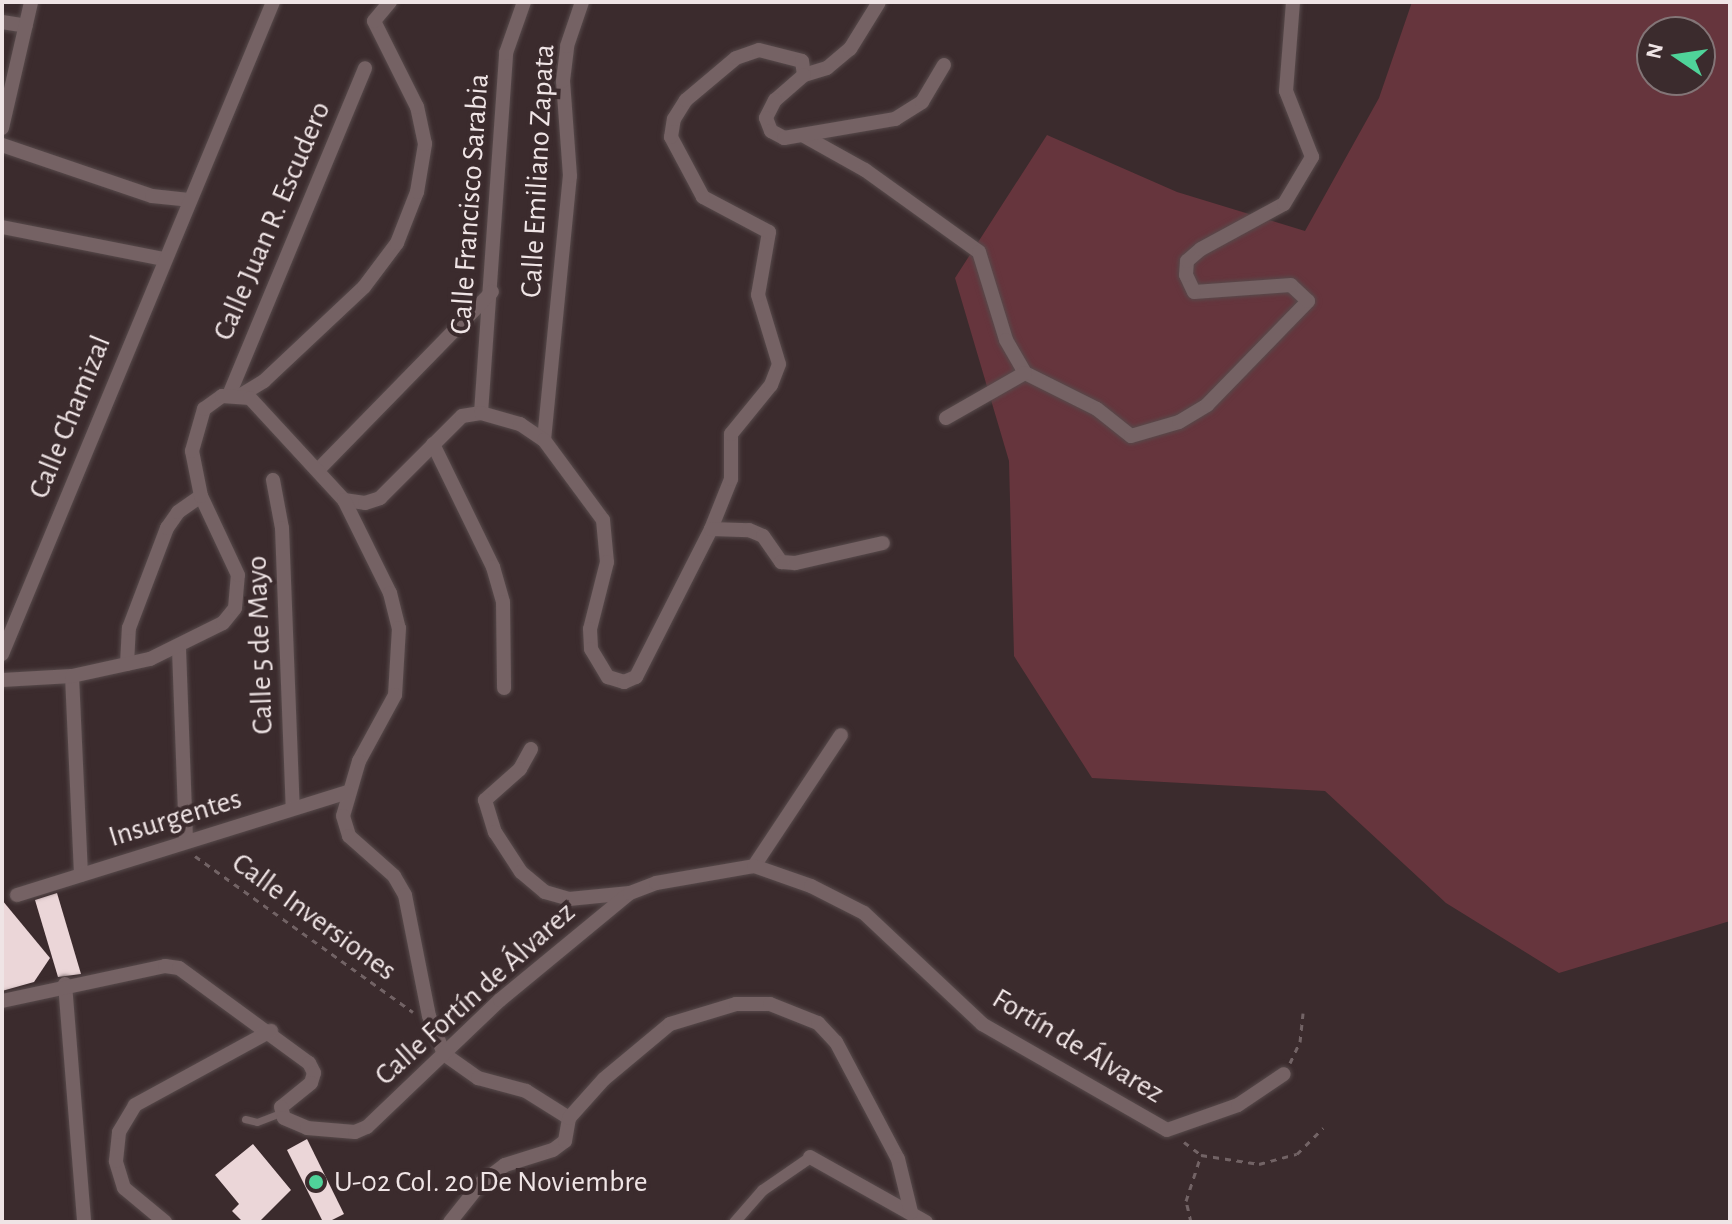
<!DOCTYPE html>
<html>
<head>
<meta charset="utf-8">
<style>
  body { margin:0 }
  #map { position:relative; width:1732px; height:1224px; overflow:hidden; background:#3b2b2d; font-family:"Alegreya Sans",sans-serif }
  div>[style] { position:absolute }
  [style*='--x'] { left:calc(var(--x)*1px); top:calc(var(--y)*1px); width:calc(var(--w)*1px); rotate:calc(var(--a)*1deg) }
  .green>* { inset:0; background:#66353d }
  .building>* { inset:0; background:#ebd6d8 }
  .path>* { height:3px; margin-top:-1.5px; transform-origin:0; background:repeating-linear-gradient(90deg,#726365 0 6px,transparent 0 12px) }
  .roads { filter:drop-shadow(0 0 2px #574a4b) drop-shadow(0 0 2px #574a4b) }
  .service>* { height:7px; margin:-3.5px; padding:0 3.5px; transform-origin:3.5px; border-radius:3.5px; background:#756264 }
  .pedestrian>* { height:11px; margin:-5.5px; padding:0 5.5px; transform-origin:5.5px; border-radius:5.5px; background:#756264 }
  .minor>* { height:14px; margin:-7px; padding:0 7px; transform-origin:7px; border-radius:7px; background:#756264 }
  .dots>* { width:22px; height:22px; translate:-50% -50%; box-sizing:border-box; border:4px solid #3b2b2d; border-radius:50% }
  span { translate:-50% -50%; white-space:nowrap; text-align:center; line-height:1.15; -webkit-text-stroke:8px #3b2b2d; paint-order:stroke }
  .street-label { font-size:30px; color:#efe4e5 }
  .poi-label { font-size:30px; color:#efe4e5 }
  .left { translate:0 -50%; text-align:left }
  .frame { position:absolute; inset:0; border:4px solid #efe4e5; pointer-events:none }
  .north { position:absolute; left:1636px; top:16px; width:80px; height:80px; box-sizing:border-box; background:#3b2b2d; border:2px solid #837577; border-radius:50%; rotate:283deg; font-size:22px; font-weight:700; line-height:32px; text-align:center; color:#efe4e5 }
  .north::after { content:''; display:block; margin:auto; width:28px; height:36px; background:#4fd399; clip-path:polygon(50% 0,100% 100%,50% 72%,0 100%) }
</style>
</head>
<body>
<div id="map">
  <div class="green">
    <i style="clip-path:polygon(evenodd,1412px 2px,1730px 2px,1730px 921px,1559px 973px,1446px 903px,1325px 791px,1092px 778px,1014px 656px,1009px 461px,955px 278px,1047px 135px,1177px 192px,1305px 231px,1379px 98px,1412px 2px,1652px 32px,1700px 32px,1700px 80px,1652px 80px,1652px 32px)"></i>
  </div>
  <div class="building">
    <i style="clip-path:polygon(57px 893px,81px 974px,58px 977px,35px 900px)"></i>
    <i style="clip-path:polygon(2px 900px,50px 958px,34px 982px,2px 991px)"></i>
    <i style="clip-path:polygon(307px 1139px,344px 1214px,328px 1222px,323px 1222px,287px 1150px)"></i>
    <i style="clip-path:polygon(253px 1144px,291px 1190px,259px 1222px,243px 1222px,232px 1211px,239px 1204px,215px 1175px)"></i>
  </div>
  <div class="path">
    <i style="--x:195;--y:856;--w:268;--a:35.6"></i>
    <i style="--x:1290;--y:1063;--w:23;--a:-65"></i>
    <i style="--x:1300;--y:1042;--w:29;--a:-84"></i>
    <i style="--x:1184;--y:1142;--w:21;--a:37"></i>
    <i style="--x:1201;--y:1155;--w:59;--a:8.8"></i>
    <i style="--x:1259;--y:1164;--w:39;--a:-15"></i>
    <i style="--x:1297;--y:1154;--w:37;--a:-45"></i>
    <i style="--x:1191;--y:1222;--w:22;--a:-103"></i>
    <i style="--x:1186;--y:1201;--w:48;--a:-71.9"></i>
  </div>
  <div class="roads">
    <div class="service">
      <i style="--x:245;--y:1119;--w:12;--a:14"></i>
      <i style="--x:257;--y:1122;--w:25;--a:-21"></i>
    </div>
    <div class="pedestrian">
      <i style="--x:734;--y:1222;--w:43;--a:-48.8"></i>
      <i style="--x:762;--y:1190;--w:58;--a:-34.5"></i>
    </div>
    <div class="minor">
      <i style="--x:2;--y:22;--w:24;--a:9"></i>
      <i style="--x:804;--y:75;--w:24;--a:-17"></i>
      <i style="--x:827;--y:68;--w:30;--a:-40"></i>
      <i style="--x:850;--y:49;--w:55;--a:-58.3"></i>
      <i style="--x:2;--y:128;--w:129;--a:-77"></i>
      <i style="--x:804;--y:136;--w:70;--a:29.1"></i>
      <i style="--x:865;--y:170;--w:140;--a:35.7"></i>
      <i style="--x:979;--y:252;--w:92;--a:72.9"></i>
      <i style="--x:1006;--y:340;--w:38;--a:60"></i>
      <i style="--x:1025;--y:373;--w:80;--a:26.6"></i>
      <i style="--x:1097;--y:409;--w:43;--a:38.5"></i>
      <i style="--x:1131;--y:436;--w:50;--a:-16.3"></i>
      <i style="--x:1179;--y:422;--w:33;--a:-31"></i>
      <i style="--x:1207;--y:405;--w:145;--a:-45.8"></i>
      <i style="--x:1308;--y:301;--w:23;--a:-137"></i>
      <i style="--x:1291;--y:285;--w:97;--a:175.9"></i>
      <i style="--x:1194;--y:292;--w:19;--a:-115"></i>
      <i style="--x:1186;--y:275;--w:14;--a:-86"></i>
      <i style="--x:1187;--y:261;--w:18;--a:-41"></i>
      <i style="--x:1201;--y:249;--w:94;--a:-28.5"></i>
      <i style="--x:1284;--y:204;--w:55;--a:-59.2"></i>
      <i style="--x:1312;--y:157;--w:71;--a:-111.5"></i>
      <i style="--x:1286;--y:91;--w:89;--a:-85.5"></i>
      <i style="--x:2;--y:145;--w:158;--a:18.8"></i>
      <i style="--x:152;--y:196;--w:37;--a:6"></i>
      <i style="--x:2;--y:227;--w:164;--a:11.2"></i>
      <i style="--x:229;--y:395;--w:354;--a:-67.4"></i>
      <i style="--x:241;--y:395;--w:27;--a:-31"></i>
      <i style="--x:264;--y:381;--w:137;--a:-43.2"></i>
      <i style="--x:364;--y:287;--w:55;--a:-53.1"></i>
      <i style="--x:397;--y:243;--w:55;--a:-68.6"></i>
      <i style="--x:417;--y:192;--w:49;--a:-80.5"></i>
      <i style="--x:425;--y:144;--w:38;--a:-102"></i>
      <i style="--x:417;--y:107;--w:96;--a:-116.6"></i>
      <i style="--x:374;--y:21;--w:25;--a:-50"></i>
      <i style="--x:481;--y:413;--w:361;--a:-86"></i>
      <i style="--x:506;--y:53;--w:54;--a:-70.6"></i>
      <i style="--x:946;--y:418;--w:91;--a:-29.7"></i>
      <i style="--x:544;--y:440;--w:265;--a:-84.4"></i>
      <i style="--x:570;--y:176;--w:95;--a:-94.2"></i>
      <i style="--x:563;--y:81;--w:35;--a:-83"></i>
      <i style="--x:567;--y:46;--w:46;--a:-71.2"></i>
      <i style="--x:433;--y:444;--w:137;--a:64"></i>
      <i style="--x:493;--y:567;--w:36;--a:74"></i>
      <i style="--x:503;--y:602;--w:86;--a:89.3"></i>
      <i style="--x:318;--y:470;--w:249;--a:-45.7"></i>
      <i style="--x:273;--y:480;--w:49;--a:79.4"></i>
      <i style="--x:282;--y:528;--w:280;--a:87.8"></i>
      <i style="--x:344;--y:500;--w:21;--a:8"></i>
      <i style="--x:365;--y:503;--w:16;--a:-18"></i>
      <i style="--x:380;--y:498;--w:116;--a:-45"></i>
      <i style="--x:462;--y:416;--w:19;--a:-9"></i>
      <i style="--x:481;--y:413;--w:41;--a:15.8"></i>
      <i style="--x:520;--y:424;--w:29;--a:34"></i>
      <i style="--x:544;--y:440;--w:99;--a:53.6"></i>
      <i style="--x:603;--y:520;--w:42;--a:84.6"></i>
      <i style="--x:607;--y:562;--w:69;--a:104.2"></i>
      <i style="--x:590;--y:629;--w:20;--a:87"></i>
      <i style="--x:591;--y:649;--w:33;--a:59"></i>
      <i style="--x:608;--y:677;--w:17;--a:17"></i>
      <i style="--x:624;--y:682;--w:13;--a:-23"></i>
      <i style="--x:636;--y:677;--w:166;--a:-63.1"></i>
      <i style="--x:711;--y:529;--w:54;--a:-68.2"></i>
      <i style="--x:731;--y:479;--w:45;--a:-90"></i>
      <i style="--x:731;--y:434;--w:63;--a:-50.8"></i>
      <i style="--x:771;--y:385;--w:22;--a:-69"></i>
      <i style="--x:779;--y:364;--w:72;--a:-106.9"></i>
      <i style="--x:758;--y:295;--w:64;--a:-80.1"></i>
      <i style="--x:769;--y:232;--w:75;--a:-152.1"></i>
      <i style="--x:703;--y:197;--w:68;--a:-118.1"></i>
      <i style="--x:671;--y:137;--w:18;--a:-81"></i>
      <i style="--x:674;--y:119;--w:22;--a:-58"></i>
      <i style="--x:686;--y:100;--w:65;--a:-40"></i>
      <i style="--x:736;--y:58;--w:24;--a:-19"></i>
      <i style="--x:759;--y:50;--w:44;--a:14.3"></i>
      <i style="--x:802;--y:61;--w:14;--a:82"></i>
      <i style="--x:804;--y:75;--w:38;--a:139"></i>
      <i style="--x:775;--y:100;--w:20;--a:117"></i>
      <i style="--x:766;--y:118;--w:14;--a:69"></i>
      <i style="--x:771;--y:131;--w:15;--a:28"></i>
      <i style="--x:784;--y:138;--w:113;--a:-9.7"></i>
      <i style="--x:895;--y:119;--w:32;--a:-32"></i>
      <i style="--x:922;--y:102;--w:43;--a:-59.3"></i>
      <i style="--x:711;--y:529;--w:38;--a:2"></i>
      <i style="--x:749;--y:530;--w:15;--a:23"></i>
      <i style="--x:763;--y:536;--w:32;--a:55"></i>
      <i style="--x:781;--y:562;--w:14;--a:4"></i>
      <i style="--x:795;--y:563;--w:90;--a:-12.8"></i>
      <i style="--x:179;--y:649;--w:192;--a:87.9"></i>
      <i style="--x:2;--y:654;--w:706;--a:-67.43"></i>
      <i style="--x:127;--y:664;--w:36;--a:-87"></i>
      <i style="--x:129;--y:628;--w:107;--a:-69.2"></i>
      <i style="--x:167;--y:528;--w:19;--a:-55"></i>
      <i style="--x:178;--y:512;--w:28;--a:-35"></i>
      <i style="--x:72;--y:676;--w:199;--a:87.4"></i>
      <i style="--x:2;--y:680;--w:70;--a:-3.3"></i>
      <i style="--x:72;--y:676;--w:80;--a:-12.3"></i>
      <i style="--x:150;--y:659;--w:81;--a:-26.3"></i>
      <i style="--x:223;--y:623;--w:19;--a:-51"></i>
      <i style="--x:235;--y:608;--w:33;--a:-85"></i>
      <i style="--x:238;--y:575;--w:87;--a:-115.1"></i>
      <i style="--x:201;--y:496;--w:46;--a:-101.3"></i>
      <i style="--x:192;--y:451;--w:44;--a:-74.1"></i>
      <i style="--x:204;--y:409;--w:22;--a:-36"></i>
      <i style="--x:222;--y:396;--w:28;--a:4"></i>
      <i style="--x:250;--y:398;--w:139;--a:47.3"></i>
      <i style="--x:344;--y:500;--w:104;--a:63.7"></i>
      <i style="--x:390;--y:593;--w:36;--a:76"></i>
      <i style="--x:399;--y:628;--w:67;--a:93.4"></i>
      <i style="--x:395;--y:695;--w:75;--a:118.6"></i>
      <i style="--x:359;--y:761;--w:57;--a:106.2"></i>
      <i style="--x:343;--y:816;--w:21;--a:73"></i>
      <i style="--x:349;--y:836;--w:60;--a:41.6"></i>
      <i style="--x:394;--y:876;--w:22;--a:60"></i>
      <i style="--x:405;--y:895;--w:123;--a:78.8"></i>
      <i style="--x:429;--y:1016;--w:41;--a:68.5"></i>
      <i style="--x:444;--y:1054;--w:42;--a:35.2"></i>
      <i style="--x:478;--y:1078;--w:50;--a:15.2"></i>
      <i style="--x:526;--y:1091;--w:51;--a:32.1"></i>
      <i style="--x:531;--y:749;--w:23;--a:119"></i>
      <i style="--x:520;--y:769;--w:47;--a:138.5"></i>
      <i style="--x:485;--y:800;--w:34;--a:73"></i>
      <i style="--x:495;--y:832;--w:48;--a:57"></i>
      <i style="--x:521;--y:872;--w:31;--a:40"></i>
      <i style="--x:545;--y:892;--w:25;--a:16"></i>
      <i style="--x:569;--y:899;--w:61;--a:-5.6"></i>
      <i style="--x:754;--y:866;--w:157;--a:-56.4"></i>
      <i style="--x:17;--y:895;--w:347;--a:-17.3"></i>
      <i style="--x:65;--y:984;--w:239;--a:85.4"></i>
      <i style="--x:2;--y:1001;--w:167;--a:-12.1"></i>
      <i style="--x:165;--y:966;--w:14;--a:8"></i>
      <i style="--x:179;--y:968;--w:161;--a:36.2"></i>
      <i style="--x:309;--y:1063;--w:11;--a:63"></i>
      <i style="--x:314;--y:1073;--w:10;--a:107"></i>
      <i style="--x:311;--y:1083;--w:38;--a:141"></i>
      <i style="--x:281;--y:1107;--w:11;--a:75"></i>
      <i style="--x:284;--y:1118;--w:25;--a:23"></i>
      <i style="--x:307;--y:1128;--w:48;--a:4.8"></i>
      <i style="--x:355;--y:1132;--w:13;--a:-23"></i>
      <i style="--x:367;--y:1127;--w:184;--a:-43.7"></i>
      <i style="--x:500;--y:1000;--w:168;--a:-39.5"></i>
      <i style="--x:630;--y:893;--w:28;--a:-21"></i>
      <i style="--x:656;--y:883;--w:99;--a:-9.8"></i>
      <i style="--x:754;--y:866;--w:60;--a:19.3"></i>
      <i style="--x:811;--y:886;--w:59;--a:27"></i>
      <i style="--x:864;--y:913;--w:162;--a:43.2"></i>
      <i style="--x:982;--y:1024;--w:213;--a:29.8"></i>
      <i style="--x:1167;--y:1130;--w:75;--a:-19.4"></i>
      <i style="--x:1238;--y:1105;--w:55;--a:-34"></i>
      <i style="--x:810;--y:1157;--w:133;--a:29.3"></i>
      <i style="--x:165;--y:1222;--w:53;--a:-140.3"></i>
      <i style="--x:124;--y:1188;--w:28;--a:-107"></i>
      <i style="--x:116;--y:1161;--w:29;--a:-84"></i>
      <i style="--x:119;--y:1132;--w:31;--a:-59"></i>
      <i style="--x:135;--y:1105;--w:155;--a:-28.6"></i>
      <i style="--x:450;--y:1222;--w:50;--a:-51.5"></i>
      <i style="--x:481;--y:1183;--w:30;--a:-37"></i>
      <i style="--x:505;--y:1165;--w:50;--a:-17.4"></i>
      <i style="--x:553;--y:1150;--w:15;--a:-37"></i>
      <i style="--x:565;--y:1141;--w:23;--a:-80"></i>
      <i style="--x:569;--y:1118;--w:52;--a:-48.1"></i>
      <i style="--x:604;--y:1079;--w:86;--a:-39.8"></i>
      <i style="--x:670;--y:1024;--w:69;--a:-16.9"></i>
      <i style="--x:736;--y:1004;--w:34;--a:0"></i>
      <i style="--x:770;--y:1004;--w:52;--a:21.6"></i>
      <i style="--x:818;--y:1023;--w:26;--a:47"></i>
      <i style="--x:836;--y:1042;--w:132;--a:62.1"></i>
      <i style="--x:898;--y:1159;--w:55;--a:76.2"></i>
    </div>
  </div>
  <div class="dots">
    <i style="left:316px;top:1182px;background:#4fd399"></i>
  </div>
  <div class="street-label">
    <span style="left:538px;top:171px;rotate:-87deg">Calle Emiliano Zapata</span>
    <span style="left:470px;top:204px;rotate:-86deg">Calle Francisco Sarabia</span>
    <span style="left:272px;top:221px;rotate:-67deg">Calle Juan R. Escudero</span>
    <span style="left:70px;top:417px;rotate:-68deg">Calle Chamizal</span>
    <span style="left:260px;top:645px;rotate:-92deg">Calle 5 de Mayo</span>
    <span style="left:175px;top:818px;rotate:-17deg">Insurgentes</span>
    <span style="left:314px;top:917px;rotate:36deg">Calle Inversiones</span>
    <span style="left:475px;top:994px;rotate:-42deg">Calle Fortín de Álvarez</span>
    <span style="left:1078px;top:1046px;rotate:31deg">Fortín de Álvarez</span>
  </div>
  <div class="poi-label">
    <span class="left" style="left:334px;top:1182px">U-02 Col. 20 De Noviembre</span>
  </div>
  <div class="frame"></div>
  <div class="north">N</div>
</div>
</body>
</html>
